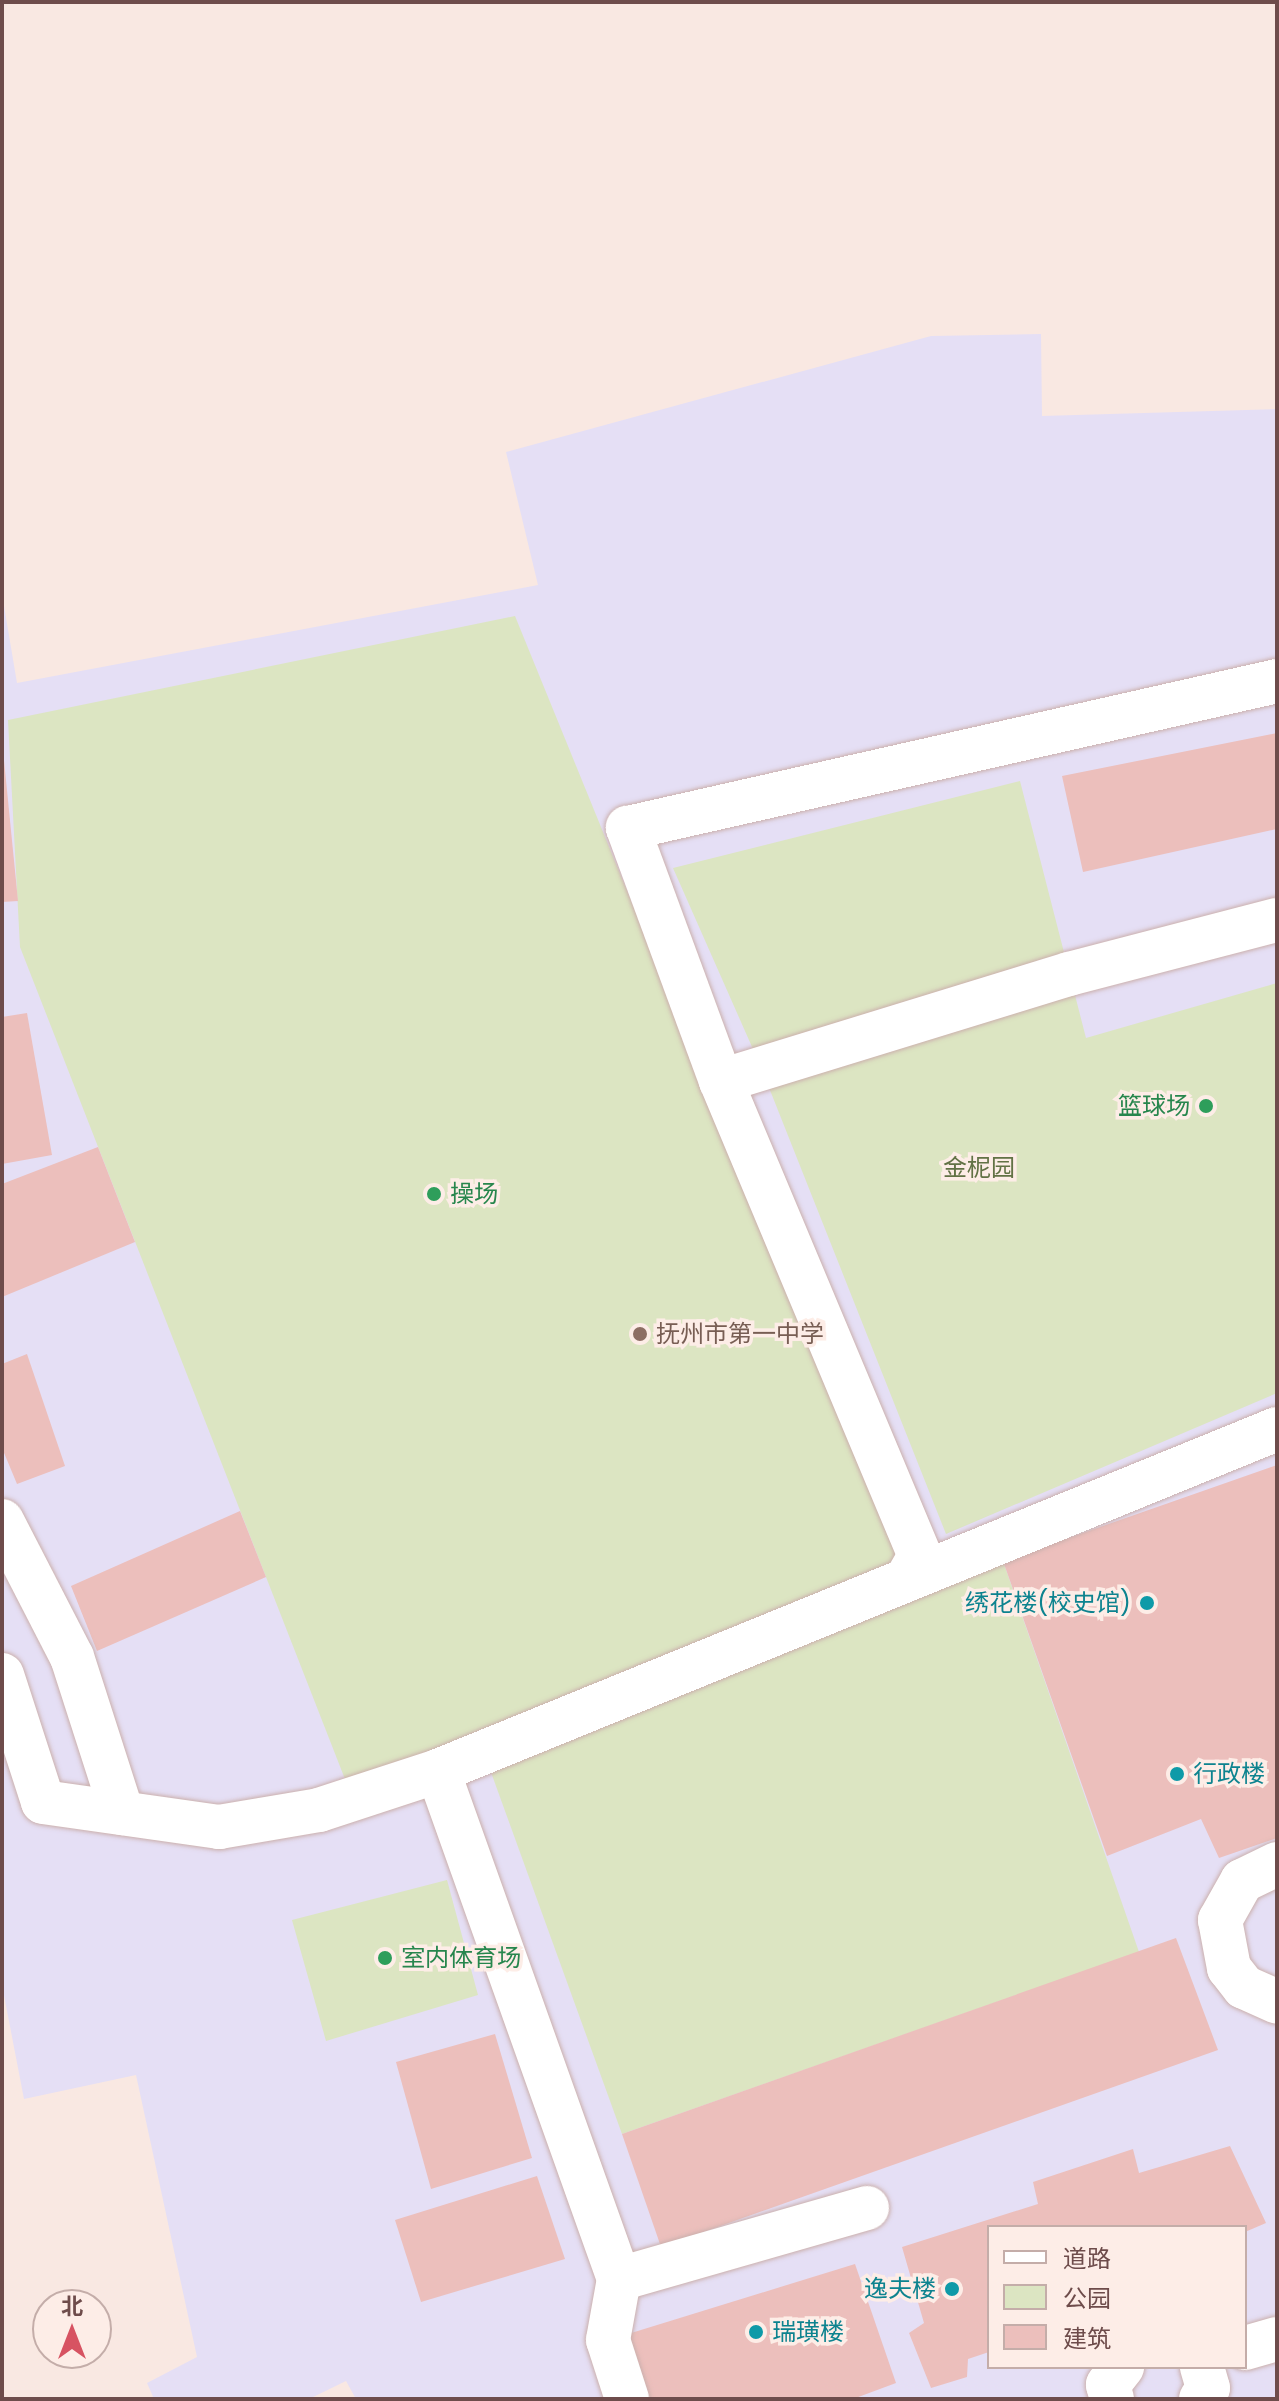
<!DOCTYPE html>
<html>
<head>
<meta charset="utf-8">
<style>
  body { margin:0 }
  #map { position:relative; width:1279px; height:2401px; overflow:hidden; background:#f9e8e2; font-family:Poppins,"Noto Sans SC",sans-serif }
  div>[style] { position:absolute }
  [style*='--x'] { left:calc(var(--x)*1px); top:calc(var(--y)*1px); width:calc(var(--w)*1px); rotate:calc(var(--a)*1deg) }
  .education>* { inset:0; background:#e5dff5 }
  .green>* { inset:0; background:#dce5c2 }
  .building>* { inset:0; background:#ecbfbc }
  .roads { filter:drop-shadow(0 0 2px #cbb0ad) drop-shadow(0 0 2px #cbb0ad) }
  .minor>* { height:44px; margin:-22px; padding:0 22px; transform-origin:22px; border-radius:22px; background:#fff }
  .dots>* { width:22px; height:22px; translate:-50% -50%; box-sizing:border-box; border:4px solid #fdede7; border-radius:50% }
  span { translate:-50% -50%; white-space:nowrap; text-align:center; line-height:1.15; -webkit-text-stroke:7px #fdede7; paint-order:stroke }
  .leisure-label { font-size:24px; color:#27864d }
  .right { translate:-100% -50%; text-align:right }
  .left { translate:0 -50%; text-align:left }
  .park-label { font-size:24px; color:#627245 }
  .education-label { font-size:24px; color:#785e54 }
  .culture-label { font-size:24px; color:#0d838f }
  .frame { position:absolute; inset:0; border:4px solid #6e4c4b; pointer-events:none }
  .legend { position:absolute; left:987px; top:2225px; width:260px; height:144px; box-sizing:border-box; background:#fdede7; border:2px solid #c4ada9; margin:0; padding:10px 14px; list-style:none; font-size:24px; color:#6e4c4b }
  .legend li { display:flex; align-items:center; gap:16px; height:40px }
  .legend b { width:40px; border:2px solid #c4ada9 }
  .north { position:absolute; left:32px; top:2289px; width:80px; height:80px; box-sizing:border-box; background:#fdede7; border:2px solid #c4ada9; border-radius:50%; rotate:0deg; font-size:22px; font-weight:700; line-height:32px; text-align:center; color:#6e4c4b }
  .north::after { content:''; display:block; margin:auto; width:28px; height:36px; background:#d75362; clip-path:polygon(50% 0,100% 100%,50% 72%,0 100%) }
</style>
</head>
<body>
<div id="map">
  <div class="education">
    <i style="clip-path:polygon(evenodd,1041px 334px,1042px 416px,1277px 409px,1277px 2399px,356px 2399px,346px 2381px,309px 2399px,154px 2399px,147px 2383px,197px 2357px,136px 2075px,24px 2099px,2px 1985px,2px 594px,17px 683px,538px 585px,506px 452px,931px 336px,1041px 334px,989px 2227px,1245px 2227px,1245px 2367px,989px 2367px,989px 2227px)"></i>
  </div>
  <div class="green">
    <i style="clip-path:polygon(515px 616px,905px 1573px,350px 1792px,20px 947px,8px 720px)"></i>
    <i style="clip-path:polygon(1020px 781px,1086px 1038px,1277px 983px,1277px 1393px,946px 1534px,760px 1065px,673px 868px)"></i>
    <i style="clip-path:polygon(1003px 1561px,1139px 1952px,622px 2134px,488px 1764px)"></i>
    <i style="clip-path:polygon(447px 1880px,478px 1995px,326px 2041px,292px 1920px)"></i>
  </div>
  <div class="building">
    <i style="clip-path:polygon(1277px 733px,1277px 829px,1083px 872px,1062px 776px)"></i>
    <i style="clip-path:polygon(2px 740px,18px 901px,2px 902px)"></i>
    <i style="clip-path:polygon(27px 1013px,52px 1155px,2px 1164px,2px 1017px)"></i>
    <i style="clip-path:polygon(98px 1147px,135px 1242px,2px 1297px,2px 1184px)"></i>
    <i style="clip-path:polygon(27px 1354px,65px 1466px,17px 1484px,2px 1448px,2px 1364px)"></i>
    <i style="clip-path:polygon(1277px 1465px,1277px 1838px,1219px 1858px,1201px 1819px,1107px 1856px,1003px 1561px)"></i>
    <i style="clip-path:polygon(240px 1511px,266px 1577px,97px 1651px,71px 1586px)"></i>
    <i style="clip-path:polygon(1176px 1938px,1218px 2050px,661px 2247px,622px 2134px)"></i>
    <i style="clip-path:polygon(495px 2034px,532px 2158px,431px 2189px,396px 2062px)"></i>
    <i style="clip-path:polygon(1230px 2146px,1266px 2223px,1245px 2232px,1245px 2227px,989px 2227px,989px 2352px,968px 2359px,967px 2377px,931px 2388px,909px 2333px,924px 2323px,902px 2247px,1038px 2204px,1033px 2182px,1133px 2149px,1139px 2173px)"></i>
    <i style="clip-path:polygon(537px 2176px,565px 2259px,421px 2302px,395px 2220px)"></i>
    <i style="clip-path:polygon(855px 2264px,896px 2383px,853px 2399px,649px 2399px,628px 2334px)"></i>
  </div>
  <div class="roads">
    <div class="minor">
      <i style="--x:721;--y:1081;--w:270;--a:-110.2"></i>
      <i style="--x:628;--y:828;--w:665;--a:-12.76"></i>
      <i style="--x:2;--y:1521;--w:153;--a:62.8"></i>
      <i style="--x:72;--y:1657;--w:164;--a:72.2"></i>
      <i style="--x:906;--y:1580;--w:28;--a:-60"></i>
      <i style="--x:920;--y:1556;--w:515;--a:-112.73"></i>
      <i style="--x:721;--y:1081;--w:364;--a:-17.1"></i>
      <i style="--x:1069;--y:974;--w:215;--a:-14.6"></i>
      <i style="--x:2;--y:1675;--w:133;--a:72.1"></i>
      <i style="--x:43;--y:1802;--w:178;--a:8.1"></i>
      <i style="--x:219;--y:1827;--w:101;--a:-9.6"></i>
      <i style="--x:319;--y:1810;--w:125;--a:-18.1"></i>
      <i style="--x:438;--y:1771;--w:906;--a:-22.18"></i>
      <i style="--x:438;--y:1771;--w:539;--a:70.39"></i>
      <i style="--x:619;--y:2279;--w:62;--a:100.2"></i>
      <i style="--x:608;--y:2340;--w:62;--a:72.1"></i>
      <i style="--x:1277;--y:1864;--w:39;--a:154"></i>
      <i style="--x:1242;--y:1881;--w:45;--a:119.4"></i>
      <i style="--x:1220;--y:1920;--w:49;--a:79.4"></i>
      <i style="--x:1229;--y:1968;--w:24;--a:52"></i>
      <i style="--x:1244;--y:1987;--w:36;--a:24"></i>
      <i style="--x:619;--y:2279;--w:258;--a:-16"></i>
      <i style="--x:1245;--y:2348;--w:33;--a:-16"></i>
      <i style="--x:1112;--y:2399;--w:15;--a:-106"></i>
      <i style="--x:1108;--y:2385;--w:23;--a:-52"></i>
      <i style="--x:1201;--y:2399;--w:13;--a:-58"></i>
      <i style="--x:1208;--y:2388;--w:22;--a:-106"></i>
    </div>
  </div>
  <div class="dots">
    <i style="left:1206px;top:1106px;background:#2e9e5b"></i>
    <i style="left:434px;top:1194px;background:#2e9e5b"></i>
    <i style="left:640px;top:1334px;background:#8d6e63"></i>
    <i style="left:1147px;top:1603px;background:#0f9aa8"></i>
    <i style="left:1177px;top:1774px;background:#0f9aa8"></i>
    <i style="left:385px;top:1958px;background:#2e9e5b"></i>
    <i style="left:952px;top:2289px;background:#0f9aa8"></i>
    <i style="left:756px;top:2332px;background:#0f9aa8"></i>
  </div>
  <div class="leisure-label">
    <span class="right" style="left:1190px;top:1106px">篮球场</span>
    <span class="left" style="left:450px;top:1194px">操场</span>
    <span class="left" style="left:401px;top:1958px">室内体育场</span>
  </div>
  <div class="park-label">
    <span style="left:979px;top:1168px">金柅园</span>
  </div>
  <div class="education-label">
    <span class="left" style="left:656px;top:1334px">抚州市第一中学</span>
  </div>
  <div class="culture-label">
    <span class="right" style="left:1131px;top:1603px">绣花楼(校史馆)</span>
    <span class="left" style="left:1193px;top:1774px">行政楼</span>
    <span class="right" style="left:936px;top:2289px">逸夫楼</span>
    <span class="left" style="left:772px;top:2332px">瑞璜楼</span>
  </div>
  <div class="frame"></div>
  <ul class="legend">
  <li><b style="height:10px;background:#fff"></b>道路</li>
  <li><b style="height:22px;background:#dce5c2"></b>公园</li>
  <li><b style="height:22px;background:#ecbfbc"></b>建筑</li>
  </ul>
  <div class="north">北</div>
</div>
</body>
</html>
